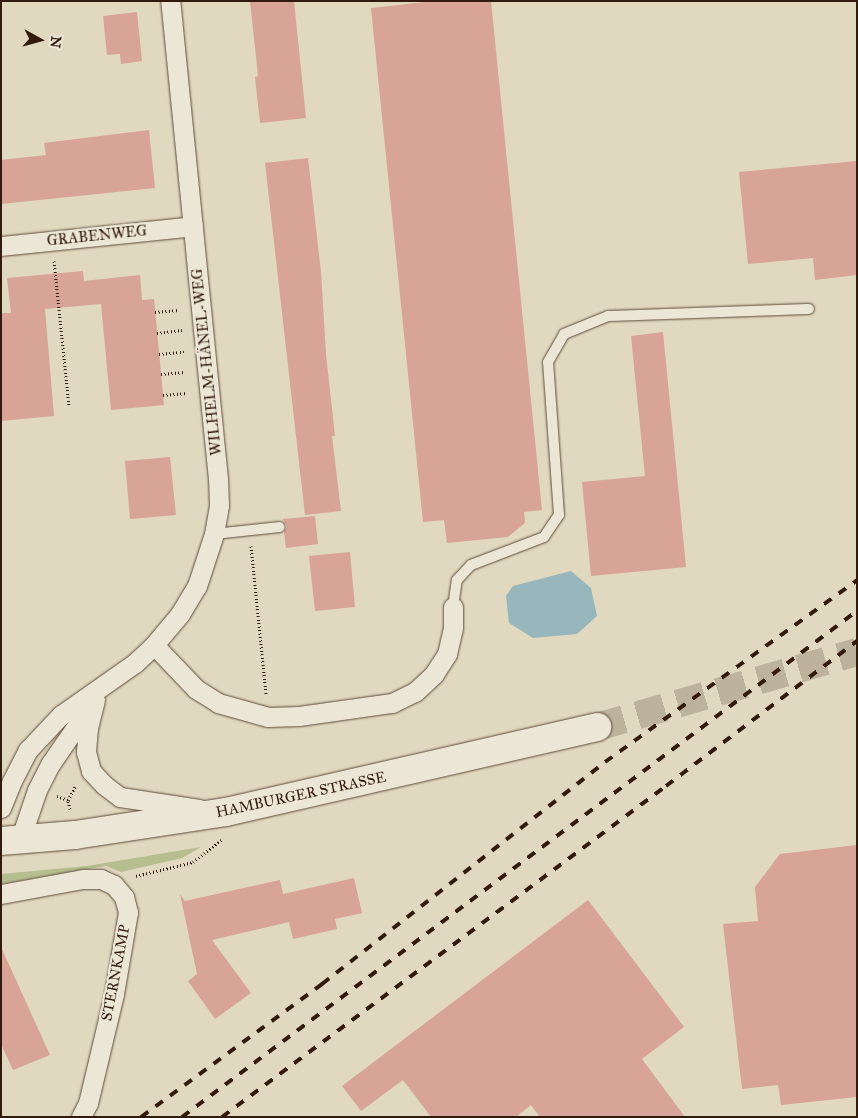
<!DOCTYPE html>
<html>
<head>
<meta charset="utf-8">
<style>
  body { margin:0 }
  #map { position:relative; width:858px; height:1118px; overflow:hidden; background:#e0d8bf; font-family:"IM FELL Great Primer",serif }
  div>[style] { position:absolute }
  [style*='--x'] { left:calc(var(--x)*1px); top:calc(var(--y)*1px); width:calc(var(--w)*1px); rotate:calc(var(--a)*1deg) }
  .green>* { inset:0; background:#b6be8f }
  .water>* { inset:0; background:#98b7bc }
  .building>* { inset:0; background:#d7a497 }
  .secondary-tunnel>* { height:28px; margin-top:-14px; transform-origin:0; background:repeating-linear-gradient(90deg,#bdb29b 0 28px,transparent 0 42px) }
  .path>* { height:3px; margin-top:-1.5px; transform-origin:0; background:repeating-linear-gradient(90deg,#321b0d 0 1px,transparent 0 3.5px) }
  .roads { filter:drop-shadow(0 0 1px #5e4a3a) drop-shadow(0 0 1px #5e4a3a) }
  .lane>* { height:10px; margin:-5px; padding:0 5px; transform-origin:5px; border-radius:5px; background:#ebe6d5 }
  .street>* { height:19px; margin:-9.5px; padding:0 9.5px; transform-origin:9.5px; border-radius:9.5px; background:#ebe6d5 }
  .secondary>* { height:28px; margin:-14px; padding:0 14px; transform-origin:14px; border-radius:14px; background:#ebe6d5 }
  .rail>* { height:4px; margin-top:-2px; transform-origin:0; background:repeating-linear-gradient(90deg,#321b0d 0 9px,transparent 0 18px) }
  span { translate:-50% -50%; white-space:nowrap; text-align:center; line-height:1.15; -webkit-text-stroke:4.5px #ebe6d5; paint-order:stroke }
  .street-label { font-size:15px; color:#321b0d }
  .frame { position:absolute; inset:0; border:2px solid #321b0d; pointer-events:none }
  .north { position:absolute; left:15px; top:15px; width:50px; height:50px; -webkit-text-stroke:4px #ebe6d5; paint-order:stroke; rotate:97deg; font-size:14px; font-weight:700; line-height:20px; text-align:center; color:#321b0d }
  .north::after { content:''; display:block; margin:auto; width:18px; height:22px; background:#321b0d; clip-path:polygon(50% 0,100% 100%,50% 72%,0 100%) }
</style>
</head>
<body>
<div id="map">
  <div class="green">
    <i style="clip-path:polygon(201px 847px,182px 858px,121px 872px,106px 866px,1px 884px,1px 874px,87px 866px)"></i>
  </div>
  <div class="water">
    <i style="clip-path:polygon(571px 571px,591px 588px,597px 616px,577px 634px,533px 638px,509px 623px,506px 596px,513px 586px)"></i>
  </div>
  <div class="building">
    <i style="clip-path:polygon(250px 1px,294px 1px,306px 118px,260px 123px,255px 77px,258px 76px)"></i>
    <i style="clip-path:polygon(434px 1px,491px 1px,542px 510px,524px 512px,525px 523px,508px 537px,447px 543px,444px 520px,423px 522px,371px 8px)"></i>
    <i style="clip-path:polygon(137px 12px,142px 61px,121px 64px,120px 54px,107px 55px,103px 16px)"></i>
    <i style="clip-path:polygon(149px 130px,155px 188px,1px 204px,1px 160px,46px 155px,44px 143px)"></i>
    <i style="clip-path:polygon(308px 158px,321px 272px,326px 354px,335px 436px,332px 436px,341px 511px,305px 515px,265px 163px)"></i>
    <i style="clip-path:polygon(857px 161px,857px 275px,815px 280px,813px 258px,748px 264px,739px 172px)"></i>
    <i style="clip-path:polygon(83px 271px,84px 281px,140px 275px,142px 300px,154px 299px,164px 405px,111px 410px,101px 304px,45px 309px,54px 416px,1px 421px,1px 313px,11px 313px,7px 278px)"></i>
    <i style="clip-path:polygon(663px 332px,686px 567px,591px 576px,582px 482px,645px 476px,631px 336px)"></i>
    <i style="clip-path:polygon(170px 457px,176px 515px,130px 519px,125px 461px)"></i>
    <i style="clip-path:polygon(315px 516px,318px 544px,286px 548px,284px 532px,287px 527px,283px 519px)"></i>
    <i style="clip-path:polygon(350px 552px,355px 607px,315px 611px,309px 556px)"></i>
    <i style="clip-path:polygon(857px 845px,857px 1097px,781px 1105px,778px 1085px,742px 1089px,723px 924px,758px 921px,755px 887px,780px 854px)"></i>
    <i style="clip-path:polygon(354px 878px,362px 913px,335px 919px,337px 929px,293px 939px,289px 922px,212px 940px,251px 993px,215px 1019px,188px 981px,197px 974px,180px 894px,185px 901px,280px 880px,283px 894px)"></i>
    <i style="clip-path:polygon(588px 900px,684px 1027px,642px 1059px,685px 1117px,540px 1117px,531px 1105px,516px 1117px,431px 1117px,403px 1080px,361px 1111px,342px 1086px)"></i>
    <i style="clip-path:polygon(1px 947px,50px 1055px,13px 1070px,1px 1044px)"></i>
  </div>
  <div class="secondary-tunnel">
    <i style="--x:597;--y:727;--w:271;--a:-16.1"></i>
  </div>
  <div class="path">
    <i style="--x:54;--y:261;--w:145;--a:84.1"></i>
    <i style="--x:155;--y:312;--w:24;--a:-5"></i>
    <i style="--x:157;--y:333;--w:25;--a:-7"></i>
    <i style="--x:159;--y:354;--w:25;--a:-5"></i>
    <i style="--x:161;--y:374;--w:24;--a:-5"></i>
    <i style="--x:163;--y:395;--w:24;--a:-5"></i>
    <i style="--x:251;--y:546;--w:149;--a:84.2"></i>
    <i style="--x:57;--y:796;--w:12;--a:20"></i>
    <i style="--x:70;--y:809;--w:9;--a:-103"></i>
    <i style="--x:68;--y:800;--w:15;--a:-62"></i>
    <i style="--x:136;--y:876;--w:59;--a:-13.8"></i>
    <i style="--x:193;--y:862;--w:36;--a:-38"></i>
  </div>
  <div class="roads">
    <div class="lane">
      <i style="--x:214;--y:534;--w:66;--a:-6.1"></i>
      <i style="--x:453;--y:607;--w:27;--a:-82"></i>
      <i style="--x:457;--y:580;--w:21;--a:-47"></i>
      <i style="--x:471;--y:565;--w:78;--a:-21"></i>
      <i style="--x:544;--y:537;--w:27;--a:-56"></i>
      <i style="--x:559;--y:515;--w:153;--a:-94.1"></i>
      <i style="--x:548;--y:362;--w:32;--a:-60"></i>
      <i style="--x:564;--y:334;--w:48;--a:-22.2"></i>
      <i style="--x:608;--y:316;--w:201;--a:-2"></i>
    </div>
    <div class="street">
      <i style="--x:1;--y:246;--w:193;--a:-5.9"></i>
      <i style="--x:154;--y:645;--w:61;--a:46.3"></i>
      <i style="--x:196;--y:689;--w:26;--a:32"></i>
      <i style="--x:218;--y:703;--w:52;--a:15.6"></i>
      <i style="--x:268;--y:717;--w:31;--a:-2"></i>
      <i style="--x:299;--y:716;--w:94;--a:-8"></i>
      <i style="--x:392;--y:703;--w:25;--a:-26"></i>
      <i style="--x:415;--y:692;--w:26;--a:-43"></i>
      <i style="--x:434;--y:674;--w:24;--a:-57"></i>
      <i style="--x:447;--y:654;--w:27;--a:-77"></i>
      <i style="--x:453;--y:628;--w:21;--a:-90"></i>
      <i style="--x:95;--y:700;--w:29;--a:104"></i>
      <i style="--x:88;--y:728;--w:24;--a:95"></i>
      <i style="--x:86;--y:752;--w:20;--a:75"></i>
      <i style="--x:91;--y:771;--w:19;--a:47"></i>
      <i style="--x:104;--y:785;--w:20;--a:37"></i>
      <i style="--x:120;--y:797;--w:80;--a:8.6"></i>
      <i style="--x:1;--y:808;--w:29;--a:-68"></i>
      <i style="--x:12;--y:781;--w:35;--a:-63"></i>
      <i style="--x:28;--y:750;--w:48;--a:-46.7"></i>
      <i style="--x:61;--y:715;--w:90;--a:-35.1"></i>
      <i style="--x:135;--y:663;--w:26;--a:-43"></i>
      <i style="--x:154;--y:645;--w:40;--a:-50"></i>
      <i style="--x:180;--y:614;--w:33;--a:-59"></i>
      <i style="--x:197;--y:586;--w:55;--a:-71.9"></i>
      <i style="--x:214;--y:534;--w:29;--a:-80"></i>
      <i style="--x:219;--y:505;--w:26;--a:-92"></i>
      <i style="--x:218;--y:479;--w:480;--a:-95.7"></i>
      <i style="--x:20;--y:840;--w:53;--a:-71.2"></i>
      <i style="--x:37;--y:790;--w:30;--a:-63"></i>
      <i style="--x:51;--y:763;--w:70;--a:-55.4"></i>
      <i style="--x:1;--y:894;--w:83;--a:-10.4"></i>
      <i style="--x:83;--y:879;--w:18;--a:0"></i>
      <i style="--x:101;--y:879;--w:14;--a:25"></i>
      <i style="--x:114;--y:885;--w:16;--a:50"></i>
      <i style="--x:124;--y:897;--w:16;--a:75"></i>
      <i style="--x:128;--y:912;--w:83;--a:99.7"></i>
      <i style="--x:114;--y:994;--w:112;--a:103.4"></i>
      <i style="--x:88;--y:1103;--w:16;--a:117"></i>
    </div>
    <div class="secondary">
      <i style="--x:1;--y:841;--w:74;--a:-4.6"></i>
      <i style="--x:75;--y:835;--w:153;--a:-8.7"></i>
      <i style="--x:226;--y:812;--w:381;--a:-12.9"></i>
    </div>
  </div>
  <div class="rail">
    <i style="--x:141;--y:1117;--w:225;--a:-36.3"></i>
    <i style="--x:322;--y:984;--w:360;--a:-38.1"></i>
    <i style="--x:605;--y:762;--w:311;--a:-35.8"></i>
    <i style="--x:182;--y:1117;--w:844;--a:-36.86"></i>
    <i style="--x:222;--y:1117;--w:554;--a:-36.7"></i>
    <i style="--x:666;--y:786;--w:240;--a:-37.2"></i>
  </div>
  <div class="street-label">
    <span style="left:97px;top:236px;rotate:-6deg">GRABENWEG</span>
    <span style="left:207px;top:362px;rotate:-96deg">WILHELM-HÄNEL-WEG</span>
    <span style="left:301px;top:795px;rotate:-12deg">HAMBURGER STRASSE</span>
    <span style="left:116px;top:973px;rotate:-79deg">STERNKAMP</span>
  </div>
  <div class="frame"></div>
  <div class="north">N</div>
</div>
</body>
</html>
